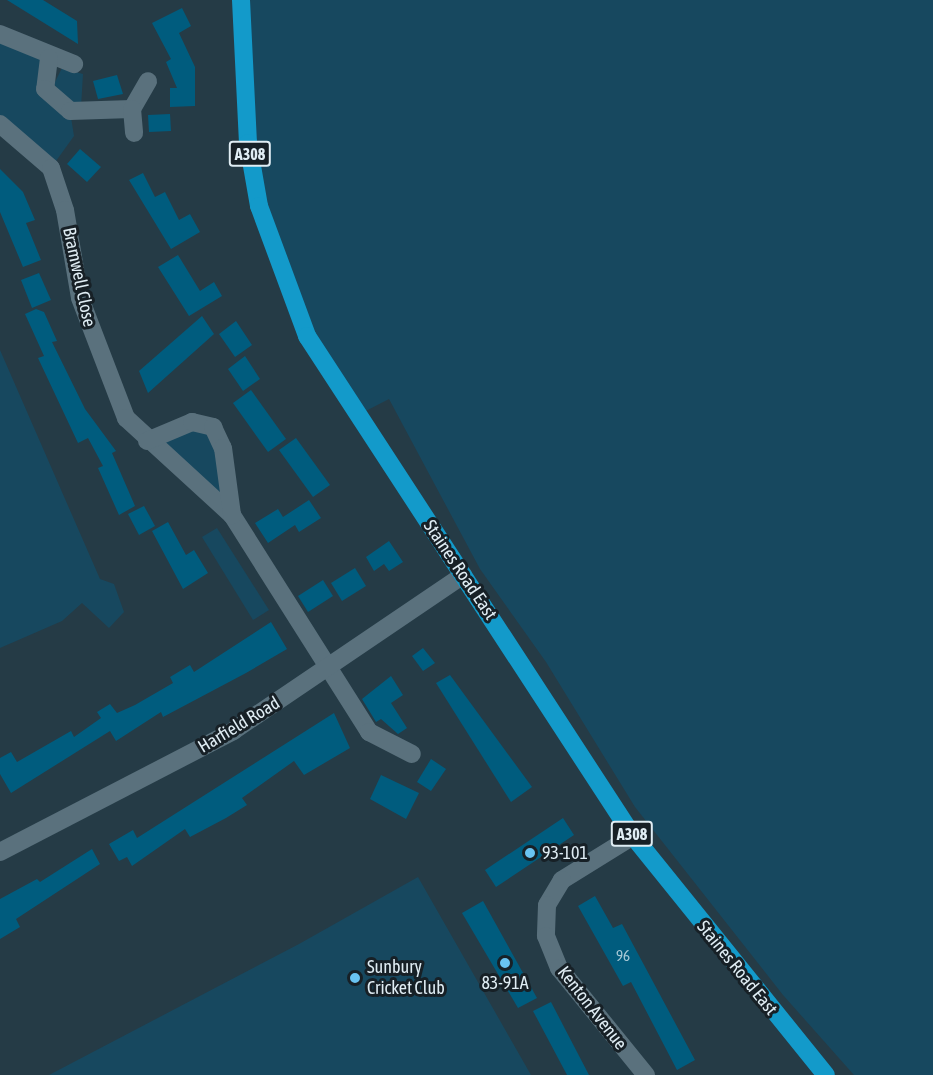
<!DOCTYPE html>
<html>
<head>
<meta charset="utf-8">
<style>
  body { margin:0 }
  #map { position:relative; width:933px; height:1075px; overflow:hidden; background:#253b46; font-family:"Asap Condensed",sans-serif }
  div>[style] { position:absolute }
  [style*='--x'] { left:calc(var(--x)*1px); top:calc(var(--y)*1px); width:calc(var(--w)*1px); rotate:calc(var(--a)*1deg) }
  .green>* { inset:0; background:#17485f }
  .building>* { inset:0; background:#005c7e }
  .minor>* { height:18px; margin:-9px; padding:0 9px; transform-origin:9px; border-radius:9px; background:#5a717d }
  .trunk>* { height:18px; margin:-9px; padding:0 9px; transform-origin:9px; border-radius:9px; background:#139aca }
  .dots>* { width:16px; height:16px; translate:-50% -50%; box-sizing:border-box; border:3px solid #172026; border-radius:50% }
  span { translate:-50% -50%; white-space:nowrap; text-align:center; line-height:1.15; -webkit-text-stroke:6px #172026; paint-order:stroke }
  .number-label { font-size:15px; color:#a8c9d6 }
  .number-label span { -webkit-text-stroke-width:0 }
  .shield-label span { padding:2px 4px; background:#172026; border:2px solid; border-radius:4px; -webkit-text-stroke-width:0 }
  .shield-label { font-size:16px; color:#e0edf4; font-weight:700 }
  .street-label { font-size:18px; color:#e0edf4 }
  .poi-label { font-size:18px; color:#e0edf4 }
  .left { translate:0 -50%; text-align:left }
</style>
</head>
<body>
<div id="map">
  <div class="green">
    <i style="clip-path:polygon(241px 0,933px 0,933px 1075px,854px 1075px,783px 995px,635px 807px,546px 662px,480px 569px,389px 399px,356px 416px,325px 367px,259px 206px)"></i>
    <i style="clip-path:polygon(0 34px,49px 58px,44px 75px,70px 111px,74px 136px,51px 168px,0 124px)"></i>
    <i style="clip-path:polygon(62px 68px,83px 74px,81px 107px,62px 97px,54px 84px)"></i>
    <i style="clip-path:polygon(0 350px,100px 579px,114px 584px,124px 612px,109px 628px,82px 603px,62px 621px,0 648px)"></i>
    <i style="clip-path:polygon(192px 422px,213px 427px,232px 515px,147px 441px)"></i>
    <i style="clip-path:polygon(217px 528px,269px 610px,253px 620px,202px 537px)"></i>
    <i style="clip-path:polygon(418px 877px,531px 1075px,49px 1075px,299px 944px)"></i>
  </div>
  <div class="building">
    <i style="clip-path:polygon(7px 0,43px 0,77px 21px,78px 44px)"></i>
    <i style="clip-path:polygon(182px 8px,191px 26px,179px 33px,195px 67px,195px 106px,170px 107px,170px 88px,177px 88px,166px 62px,171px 59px,152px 23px)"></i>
    <i style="clip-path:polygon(117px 75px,123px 94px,98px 99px,93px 81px)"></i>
    <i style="clip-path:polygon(170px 114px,171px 131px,149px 132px,148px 115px)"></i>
    <i style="clip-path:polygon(80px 149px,101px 167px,87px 182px,67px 164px)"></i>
    <i style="clip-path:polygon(0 169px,23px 192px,35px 220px,26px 223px,41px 260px,23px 267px,0 212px)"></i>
    <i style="clip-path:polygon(143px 173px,155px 197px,165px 192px,179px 220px,190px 214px,200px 232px,171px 249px,129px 180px)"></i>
    <i style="clip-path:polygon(178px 255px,200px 291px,214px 282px,222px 296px,189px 316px,158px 267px)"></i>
    <i style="clip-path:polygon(39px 273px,51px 300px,32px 308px,21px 280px)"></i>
    <i style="clip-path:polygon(36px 309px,44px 312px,57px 341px,52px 342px,85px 409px,116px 451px,112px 453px,135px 506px,119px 515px,98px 468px,103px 466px,88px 438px,78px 443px,38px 358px,44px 356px,25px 314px)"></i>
    <i style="clip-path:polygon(202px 316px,214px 334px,148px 393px,139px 371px)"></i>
    <i style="clip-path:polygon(236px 321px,252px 345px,235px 357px,219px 334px)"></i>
    <i style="clip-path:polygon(245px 356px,260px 379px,243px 391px,228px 369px)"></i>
    <i style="clip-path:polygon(251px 390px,286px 439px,268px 452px,233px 403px)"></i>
    <i style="clip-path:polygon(296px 438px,330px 485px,313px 497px,279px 450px)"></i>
    <i style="clip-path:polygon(309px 500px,321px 518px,299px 532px,295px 525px,268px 543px,255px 523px,278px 509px,283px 517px)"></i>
    <i style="clip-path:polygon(144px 506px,155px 526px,139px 535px,128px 514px)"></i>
    <i style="clip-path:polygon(168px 522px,186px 555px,194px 550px,208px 573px,183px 589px,152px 531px)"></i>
    <i style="clip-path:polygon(389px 541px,403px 562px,389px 571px,384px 564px,374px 571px,366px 557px)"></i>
    <i style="clip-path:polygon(355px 568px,366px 586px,342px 601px,331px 583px)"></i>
    <i style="clip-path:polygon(323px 580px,333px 596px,308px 612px,298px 596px)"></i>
    <i style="clip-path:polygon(271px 622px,287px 649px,246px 673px,163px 717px,161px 712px,116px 741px,110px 731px,11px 793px,0 774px,0 758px,11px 752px,17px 762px,71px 731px,74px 737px,101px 718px,97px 712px,110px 704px,117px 713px,135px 705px,173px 683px,170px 677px,190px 665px,194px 672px)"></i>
    <i style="clip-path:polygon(423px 648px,435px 663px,423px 671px,412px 656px)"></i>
    <i style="clip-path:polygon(450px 675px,532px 787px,511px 802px,436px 683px)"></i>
    <i style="clip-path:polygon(391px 676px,403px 695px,391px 703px,407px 728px,398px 734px,381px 719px,376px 722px,362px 699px)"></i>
    <i style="clip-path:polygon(334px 713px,350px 748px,304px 775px,294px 761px,242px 798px,247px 805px,226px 818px,190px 837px,185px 829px,132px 866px,127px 857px,119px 861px,109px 844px,133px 830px,137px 838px)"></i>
    <i style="clip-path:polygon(431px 759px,446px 769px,431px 791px,417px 782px)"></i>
    <i style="clip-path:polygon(381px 775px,419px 793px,406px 819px,370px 799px)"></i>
    <i style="clip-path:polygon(563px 818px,574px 835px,496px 887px,485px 870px)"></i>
    <i style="clip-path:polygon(92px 849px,100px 864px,16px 919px,20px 927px,0 939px,0 899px,37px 879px,40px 882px)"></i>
    <i style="clip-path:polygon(595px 896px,613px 928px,622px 924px,695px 1060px,677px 1070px,631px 982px,623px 986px,578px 906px)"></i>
    <i style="clip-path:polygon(483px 901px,537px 998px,518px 1008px,462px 913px)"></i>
    <i style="clip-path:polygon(551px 1002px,589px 1075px,567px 1075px,533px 1011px)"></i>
  </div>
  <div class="minor">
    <i style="--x:0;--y:34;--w:80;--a:22.1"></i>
    <i style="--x:49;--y:58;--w:31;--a:97"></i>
    <i style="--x:45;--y:89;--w:33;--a:41"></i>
    <i style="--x:70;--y:111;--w:62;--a:-1.8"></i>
    <i style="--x:132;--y:109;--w:32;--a:-60"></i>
    <i style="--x:132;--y:109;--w:24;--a:85"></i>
    <i style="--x:0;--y:124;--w:67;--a:40.8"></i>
    <i style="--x:51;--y:168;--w:44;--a:71.6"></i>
    <i style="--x:65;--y:210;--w:89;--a:80.3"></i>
    <i style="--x:80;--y:298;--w:129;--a:69"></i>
    <i style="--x:126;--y:418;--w:144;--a:42.5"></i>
    <i style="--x:232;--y:515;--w:257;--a:57.7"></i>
    <i style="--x:369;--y:732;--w:48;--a:27.1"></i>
    <i style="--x:147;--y:441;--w:49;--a:-22.9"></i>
    <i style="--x:192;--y:422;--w:22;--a:13"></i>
    <i style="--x:213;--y:427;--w:23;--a:65"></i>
    <i style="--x:223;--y:448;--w:68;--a:82.3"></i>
    <i style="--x:633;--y:836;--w:84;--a:148.2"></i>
    <i style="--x:562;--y:880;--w:29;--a:121"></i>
    <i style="--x:547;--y:905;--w:31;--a:92"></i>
    <i style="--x:546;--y:936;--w:35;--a:68"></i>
    <i style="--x:559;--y:968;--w:138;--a:50.9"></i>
    <i style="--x:0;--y:852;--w:263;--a:-27.4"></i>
    <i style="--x:233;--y:731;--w:278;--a:-34.1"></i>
  </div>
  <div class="trunk">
    <i style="--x:241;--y:0;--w:143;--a:87.2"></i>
    <i style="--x:248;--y:143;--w:64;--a:80.1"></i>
    <i style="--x:259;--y:206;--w:139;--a:69.7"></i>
    <i style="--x:307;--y:336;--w:597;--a:56.9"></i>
    <i style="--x:633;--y:836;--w:307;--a:51.1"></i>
  </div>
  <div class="dots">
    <i style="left:530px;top:853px;background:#69c3f1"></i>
    <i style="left:505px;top:963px;background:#69c3f1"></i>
    <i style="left:355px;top:978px;background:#69c3f1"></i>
  </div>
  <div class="number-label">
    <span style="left:623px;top:956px">96</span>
  </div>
  <div class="shield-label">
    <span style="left:250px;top:154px">A308</span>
    <span style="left:632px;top:834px">A308</span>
  </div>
  <div class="street-label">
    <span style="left:79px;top:277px;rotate:78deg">Bramwell Close</span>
    <span style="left:460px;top:570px;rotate:56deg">Staines Road East</span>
    <span style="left:239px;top:725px;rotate:-31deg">Harfield Road</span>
    <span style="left:737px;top:968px;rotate:51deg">Staines Road East</span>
    <span style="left:592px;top:1008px;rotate:52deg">Kenton Avenue</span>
  </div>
  <div class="poi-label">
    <span class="left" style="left:542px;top:853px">93-101</span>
    <span class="left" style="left:367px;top:978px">Sunbury<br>Cricket Club</span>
    <span style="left:505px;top:983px">83-91A</span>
  </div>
</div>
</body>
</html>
